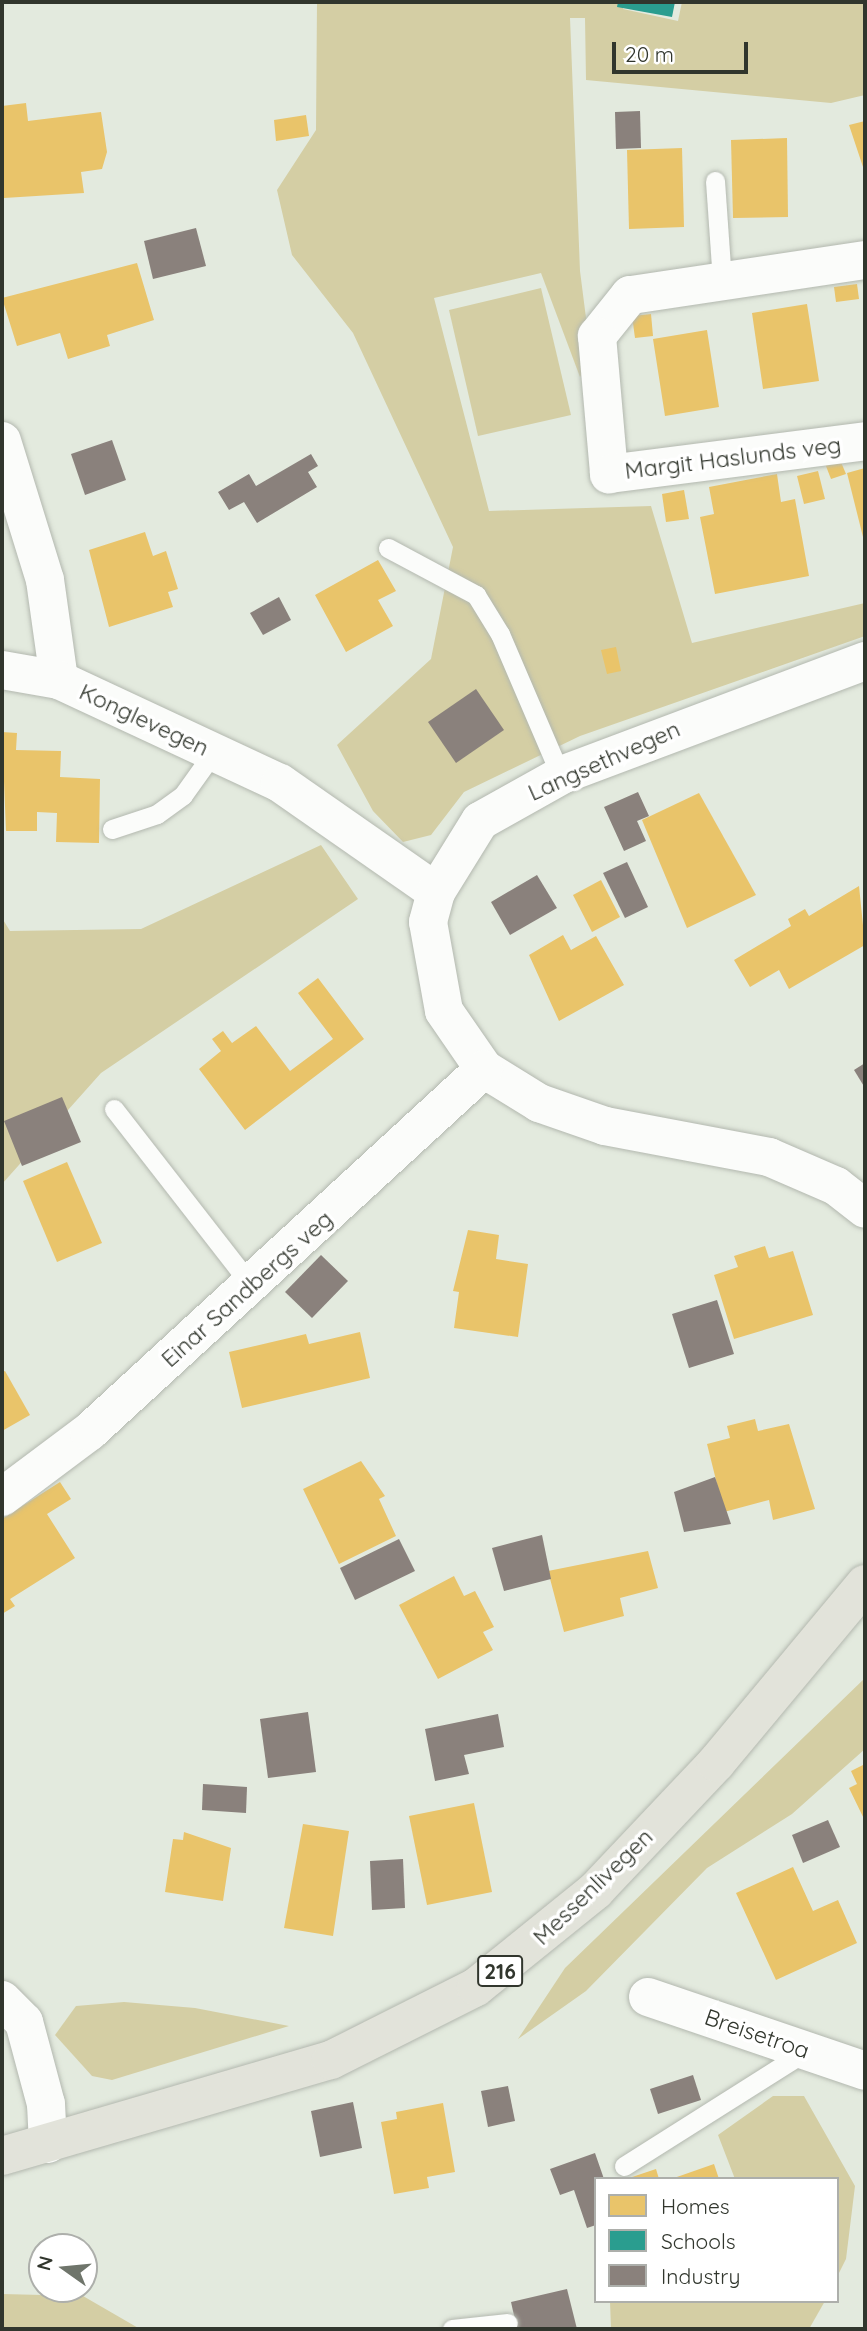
<!DOCTYPE html>
<html>
<head>
<meta charset="utf-8">
<style>
  body { margin:0 }
  #map { position:relative; width:867px; height:2331px; overflow:hidden; background:#e3eade; font-family:Quicksand,sans-serif }
  div>[style] { position:absolute }
  [style*='--x'] { left:calc(var(--x)*1px); top:calc(var(--y)*1px); width:calc(var(--w)*1px); rotate:calc(var(--a)*1deg) }
  .green>* { inset:0; background:#d4cea4 }
  .homes>* { inset:0; background:#e9c46a }
  .schools>* { inset:0; background:#2a9d8f }
  .industry>* { inset:0; background:#8a817c }
  .roads { filter:drop-shadow(0 0 2px #b3b8af) drop-shadow(0 0 2px #b3b8af) }
  .lane>* { height:19px; margin:-9.5px; padding:0 9.5px; transform-origin:9.5px; border-radius:9.5px; background:#fbfcfa }
  .street>* { height:38px; margin:-19px; padding:0 19px; transform-origin:19px; border-radius:19px; background:#fbfcfa }
  .primary>* { height:38px; margin:-19px; padding:0 19px; transform-origin:19px; border-radius:19px; background:#e2e3da }
  span { translate:-50% -50%; white-space:nowrap; text-align:center; line-height:1.15; -webkit-text-stroke:7px #fff; paint-order:stroke }
  .shield-label span { padding:2px 5px; background:#fff; border:2px solid; border-radius:5px; -webkit-text-stroke-width:0 }
  .shield-label { font-size:21px; color:#31362d; font-weight:700 }
  .street-label { font-size:23px; color:#31362d }
  .frame { position:absolute; inset:0; border:4px solid #31362d; pointer-events:none }
  .legend { position:absolute; left:594px; top:2177px; width:245px; height:126px; box-sizing:border-box; background:#fff; border:2px solid #adafab; margin:0; padding:9px 12px; list-style:none; font-size:21px; color:#31362d }
  .legend li { display:flex; align-items:center; gap:14px; height:35px }
  .legend b { width:35px; border:2px solid #adafab }
  .north { position:absolute; left:28px; top:2233px; width:70px; height:70px; box-sizing:border-box; background:#fff; border:2px solid #adafab; border-radius:50%; rotate:285deg; font-size:19px; font-weight:700; line-height:28px; text-align:center; color:#31362d }
  .north::after { content:''; display:block; margin:auto; width:24px; height:32px; background:#6f756b; clip-path:polygon(50% 0,100% 100%,50% 72%,0 100%) }
  .scale { position:absolute; left:612px; top:42px; width:136px; height:32px; box-sizing:border-box; border:4px solid #31362d; border-top:0; padding-left:9px; font-size:21px; line-height:24px; white-space:nowrap; color:#31362d; -webkit-text-stroke:5px #fff; paint-order:stroke }
</style>
</head>
<body>
<div id="map">
  <div class="green">
    <i style="clip-path:polygon(317px 2px,624px 2px,623px 9px,678px 21px,682px 2px,865px 2px,865px 95px,831px 103px,586px 80px,585px 18px,570px 18px,580px 271px,591px 357px,580px 377px,541px 273px,434px 298px,489px 511px,651px 506px,692px 643px,865px 603px,865px 636px,580px 736px,464px 792px,431px 835px,403px 842px,373px 811px,337px 745px,431px 659px,453px 547px,353px 333px,292px 255px,277px 190px,316px 130px)"></i>
    <i style="clip-path:polygon(541px 288px,571px 415px,478px 436px,449px 310px)"></i>
    <i style="clip-path:polygon(321px 845px,358px 899px,101px 1073px,2px 1184px,2px 918px,10px 931px,141px 929px)"></i>
    <i style="clip-path:polygon(865px 1678px,865px 1749px,792px 1814px,707px 1868px,586px 1991px,518px 2039px,565px 1968px)"></i>
    <i style="clip-path:polygon(124px 2002px,195px 2008px,289px 2026px,112px 2080px,92px 2076px,55px 2035px,76px 2006px)"></i>
    <i style="clip-path:polygon(773px 2096px,804px 2096px,855px 2186px,846px 2259px,837px 2277px,837px 2179px,735px 2179px,718px 2135px)"></i>
    <i style="clip-path:polygon(2px 2294px,83px 2296px,140px 2329px,2px 2329px)"></i>
    <i style="clip-path:polygon(610px 2301px,825px 2301px,809px 2329px,611px 2329px)"></i>
  </div>
  <div class="homes">
    <i style="clip-path:polygon(26px 103px,28px 121px,101px 112px,107px 152px,102px 169px,81px 172px,84px 193px,4px 198px,2px 106px)"></i>
    <i style="clip-path:polygon(306px 115px,309px 136px,276px 141px,274px 120px)"></i>
    <i style="clip-path:polygon(865px 121px,865px 170px,864px 170px,849px 125px)"></i>
    <i style="clip-path:polygon(787px 138px,788px 217px,733px 218px,731px 140px)"></i>
    <i style="clip-path:polygon(682px 148px,684px 227px,629px 229px,627px 150px)"></i>
    <i style="clip-path:polygon(137px 263px,154px 320px,107px 335px,110px 346px,68px 359px,60px 333px,17px 346px,2px 298px)"></i>
    <i style="clip-path:polygon(857px 284px,859px 299px,836px 302px,834px 287px)"></i>
    <i style="clip-path:polygon(807px 304px,819px 381px,763px 389px,752px 313px)"></i>
    <i style="clip-path:polygon(651px 314px,653px 336px,635px 338px,632px 316px)"></i>
    <i style="clip-path:polygon(707px 330px,719px 407px,665px 416px,653px 339px)"></i>
    <i style="clip-path:polygon(838px 455px,846px 474px,831px 479px,824px 461px)"></i>
    <i style="clip-path:polygon(865px 468px,865px 541px,864px 541px,847px 473px)"></i>
    <i style="clip-path:polygon(818px 471px,825px 499px,804px 504px,797px 476px)"></i>
    <i style="clip-path:polygon(777px 474px,781px 502px,795px 499px,809px 576px,715px 594px,700px 517px,714px 514px,709px 487px)"></i>
    <i style="clip-path:polygon(684px 490px,689px 519px,666px 522px,662px 494px)"></i>
    <i style="clip-path:polygon(145px 532px,153px 556px,166px 551px,178px 589px,168px 592px,173px 607px,109px 627px,89px 550px)"></i>
    <i style="clip-path:polygon(378px 560px,396px 591px,378px 600px,393px 626px,346px 652px,315px 595px)"></i>
    <i style="clip-path:polygon(616px 647px,621px 671px,607px 674px,601px 650px)"></i>
    <i style="clip-path:polygon(2px 732px,17px 733px,16px 750px,61px 751px,60px 777px,100px 779px,99px 843px,56px 842px,57px 813px,37px 812px,37px 831px,6px 831px)"></i>
    <i style="clip-path:polygon(699px 793px,756px 895px,687px 928px,642px 820px)"></i>
    <i style="clip-path:polygon(601px 880px,620px 917px,592px 932px,573px 895px)"></i>
    <i style="clip-path:polygon(859px 886px,865px 945px,789px 989px,779px 970px,750px 987px,734px 960px,791px 926px,788px 919px,805px 909px,809px 916px)"></i>
    <i style="clip-path:polygon(563px 935px,571px 950px,596px 936px,624px 985px,559px 1021px,529px 955px)"></i>
    <i style="clip-path:polygon(318px 978px,364px 1039px,245px 1130px,199px 1069px,221px 1051px,212px 1039px,223px 1031px,232px 1043px,256px 1026px,290px 1071px,333px 1039px,298px 993px)"></i>
    <i style="clip-path:polygon(67px 1162px,102px 1243px,57px 1262px,23px 1181px)"></i>
    <i style="clip-path:polygon(468px 1230px,499px 1235px,496px 1259px,528px 1264px,518px 1337px,454px 1328px,459px 1292px,453px 1291px)"></i>
    <i style="clip-path:polygon(765px 1246px,769px 1258px,793px 1251px,813px 1315px,734px 1339px,714px 1275px,738px 1267px,734px 1256px)"></i>
    <i style="clip-path:polygon(360px 1332px,370px 1378px,242px 1408px,229px 1352px,306px 1334px,309px 1344px)"></i>
    <i style="clip-path:polygon(5px 1371px,30px 1415px,2px 1431px,2px 1372px)"></i>
    <i style="clip-path:polygon(755px 1419px,758px 1431px,789px 1424px,815px 1509px,773px 1520px,769px 1500px,724px 1512px,707px 1444px,730px 1438px,727px 1426px)"></i>
    <i style="clip-path:polygon(361px 1461px,385px 1496px,379px 1499px,396px 1536px,339px 1564px,303px 1489px)"></i>
    <i style="clip-path:polygon(60px 1482px,71px 1499px,47px 1514px,75px 1558px,10px 1599px,15px 1606px,2px 1614px,2px 1519px)"></i>
    <i style="clip-path:polygon(648px 1551px,658px 1588px,620px 1598px,624px 1616px,564px 1632px,548px 1571px)"></i>
    <i style="clip-path:polygon(454px 1576px,464px 1596px,475px 1591px,494px 1627px,483px 1632px,493px 1650px,438px 1679px,399px 1605px)"></i>
    <i style="clip-path:polygon(865px 1764px,865px 1821px,849px 1788px,857px 1784px,851px 1771px)"></i>
    <i style="clip-path:polygon(474px 1803px,492px 1892px,427px 1905px,409px 1816px)"></i>
    <i style="clip-path:polygon(303px 1824px,349px 1831px,333px 1936px,284px 1928px)"></i>
    <i style="clip-path:polygon(184px 1832px,231px 1848px,223px 1901px,165px 1892px,173px 1839px,183px 1840px)"></i>
    <i style="clip-path:polygon(793px 1867px,813px 1911px,838px 1900px,857px 1943px,776px 1980px,736px 1893px)"></i>
    <i style="clip-path:polygon(443px 2103px,455px 2172px,427px 2177px,429px 2188px,394px 2194px,381px 2122px,397px 2119px,396px 2112px)"></i>
    <i style="clip-path:polygon(714px 2164px,719px 2179px,674px 2179px,674px 2178px)"></i>
    <i style="clip-path:polygon(656px 2169px,659px 2179px,629px 2179px,629px 2178px)"></i>
  </div>
  <div class="schools">
    <i style="clip-path:polygon(618px 2px,675px 2px,672px 17px,617px 7px)"></i>
  </div>
  <div class="industry">
    <i style="clip-path:polygon(640px 111px,641px 148px,616px 149px,615px 112px)"></i>
    <i style="clip-path:polygon(196px 228px,206px 266px,153px 279px,144px 241px)"></i>
    <i style="clip-path:polygon(112px 440px,126px 480px,85px 495px,71px 454px)"></i>
    <i style="clip-path:polygon(311px 454px,318px 466px,308px 472px,317px 487px,257px 523px,244px 502px,229px 510px,218px 492px,249px 474px,256px 486px)"></i>
    <i style="clip-path:polygon(279px 597px,291px 620px,263px 635px,250px 613px)"></i>
    <i style="clip-path:polygon(476px 689px,504px 730px,456px 763px,428px 722px)"></i>
    <i style="clip-path:polygon(638px 792px,649px 816px,637px 821px,646px 841px,624px 851px,604px 807px)"></i>
    <i style="clip-path:polygon(627px 862px,648px 907px,625px 918px,603px 873px)"></i>
    <i style="clip-path:polygon(537px 875px,557px 908px,510px 935px,491px 902px)"></i>
    <i style="clip-path:polygon(865px 1063px,865px 1088px,854px 1070px)"></i>
    <i style="clip-path:polygon(62px 1097px,81px 1142px,22px 1166px,4px 1121px)"></i>
    <i style="clip-path:polygon(321px 1255px,348px 1281px,312px 1318px,285px 1292px)"></i>
    <i style="clip-path:polygon(717px 1300px,734px 1354px,689px 1368px,672px 1314px)"></i>
    <i style="clip-path:polygon(715px 1477px,731px 1524px,684px 1532px,674px 1492px)"></i>
    <i style="clip-path:polygon(542px 1535px,551px 1579px,504px 1591px,492px 1548px)"></i>
    <i style="clip-path:polygon(399px 1539px,415px 1571px,355px 1600px,340px 1568px)"></i>
    <i style="clip-path:polygon(308px 1712px,316px 1772px,268px 1778px,260px 1719px)"></i>
    <i style="clip-path:polygon(498px 1714px,504px 1747px,464px 1755px,469px 1774px,435px 1781px,425px 1729px)"></i>
    <i style="clip-path:polygon(203px 1784px,247px 1787px,246px 1813px,202px 1810px)"></i>
    <i style="clip-path:polygon(828px 1820px,840px 1847px,803px 1863px,792px 1835px)"></i>
    <i style="clip-path:polygon(403px 1859px,405px 1908px,372px 1910px,370px 1861px)"></i>
    <i style="clip-path:polygon(693px 2075px,701px 2100px,658px 2114px,650px 2089px)"></i>
    <i style="clip-path:polygon(508px 2086px,515px 2121px,488px 2127px,481px 2091px)"></i>
    <i style="clip-path:polygon(353px 2102px,362px 2148px,320px 2157px,311px 2111px)"></i>
    <i style="clip-path:polygon(595px 2153px,604px 2179px,596px 2179px,596px 2225px,587px 2228px,574px 2190px,560px 2195px,550px 2169px)"></i>
    <i style="clip-path:polygon(567px 2289px,577px 2329px,517px 2329px,511px 2302px)"></i>
  </div>
  <div class="roads">
    <div class="lane">
      <i style="--x:715;--y:181;--w:100;--a:86"></i>
      <i style="--x:388;--y:548;--w:100;--a:28.1"></i>
      <i style="--x:476;--y:595;--w:46;--a:58.4"></i>
      <i style="--x:500;--y:634;--w:155;--a:66.8"></i>
      <i style="--x:112;--y:829;--w:47;--a:-18.4"></i>
      <i style="--x:157;--y:814;--w:32;--a:-36"></i>
      <i style="--x:183;--y:795;--w:52;--a:-54.5"></i>
      <i style="--x:114;--y:1109;--w:223;--a:52.1"></i>
      <i style="--x:624;--y:2166;--w:215;--a:-32.3"></i>
      <i style="--x:452;--y:2329;--w:56;--a:-6.1"></i>
    </div>
    <div class="street">
      <i style="--x:865;--y:260;--w:238;--a:171.5"></i>
      <i style="--x:630;--y:295;--w:53;--a:128.8"></i>
      <i style="--x:597;--y:336;--w:139;--a:85"></i>
      <i style="--x:609;--y:474;--w:258;--a:-7.3"></i>
      <i style="--x:2;--y:441;--w:145;--a:72.8"></i>
      <i style="--x:45;--y:580;--w:101;--a:82"></i>
      <i style="--x:59;--y:680;--w:244;--a:25"></i>
      <i style="--x:280;--y:783;--w:190;--a:34.9"></i>
      <i style="--x:865;--y:661;--w:322;--a:159.4"></i>
      <i style="--x:564;--y:774;--w:96;--a:150.8"></i>
      <i style="--x:480;--y:821;--w:84;--a:121.8"></i>
      <i style="--x:436;--y:892;--w:31;--a:105"></i>
      <i style="--x:428;--y:922;--w:90;--a:79.8"></i>
      <i style="--x:444;--y:1011;--w:70;--a:55.4"></i>
      <i style="--x:484;--y:1069;--w:65;--a:31.7"></i>
      <i style="--x:539;--y:1103;--w:70;--a:19.2"></i>
      <i style="--x:605;--y:1126;--w:167;--a:10.7"></i>
      <i style="--x:769;--y:1157;--w:73;--a:23.4"></i>
      <i style="--x:836;--y:1186;--w:37;--a:38"></i>
      <i style="--x:2;--y:670;--w:58;--a:10"></i>
      <i style="--x:2;--y:1497;--w:109;--a:-36.8"></i>
      <i style="--x:89;--y:1432;--w:536;--a:-42.58"></i>
      <i style="--x:648;--y:1997;--w:229;--a:18.8"></i>
      <i style="--x:2;--y:2000;--w:31;--a:45"></i>
      <i style="--x:24;--y:2022;--w:85;--a:75"></i>
      <i style="--x:46;--y:2104;--w:40;--a:87.1"></i>
    </div>
    <div class="primary">
      <i style="--x:2;--y:2156;--w:343;--a:-16.3"></i>
      <i style="--x:331;--y:2060;--w:162;--a:-26.7"></i>
      <i style="--x:476;--y:1987;--w:154;--a:-38.9"></i>
      <i style="--x:596;--y:1890;--w:175;--a:-46.6"></i>
      <i style="--x:716;--y:1763;--w:233;--a:-50.2"></i>
    </div>
  </div>
  <div class="shield-label">
    <span style="left:500px;top:1971px">216</span>
  </div>
  <div class="street-label">
    <span style="left:733px;top:458px;rotate:-7deg">Margit Haslunds veg</span>
    <span style="left:144px;top:720px;rotate:25deg">Konglevegen</span>
    <span style="left:604px;top:761px;rotate:-24deg">Langsethvegen</span>
    <span style="left:247px;top:1289px;rotate:-42deg">Einar Sandbergs veg</span>
    <span style="left:593px;top:1887px;rotate:-44deg">Messenlivegen</span>
    <span style="left:757px;top:2034px;rotate:19deg">Breisetroa</span>
  </div>
  <div class="frame"></div>
  <ul class="legend">
  <li><b style="height:19px;background:#e9c46a"></b>Homes</li>
  <li><b style="height:19px;background:#2a9d8f"></b>Schools</li>
  <li><b style="height:19px;background:#8a817c"></b>Industry</li>
  </ul>
  <div class="north">N</div>
  <div class="scale">20 m</div>
</div>
</body>
</html>
